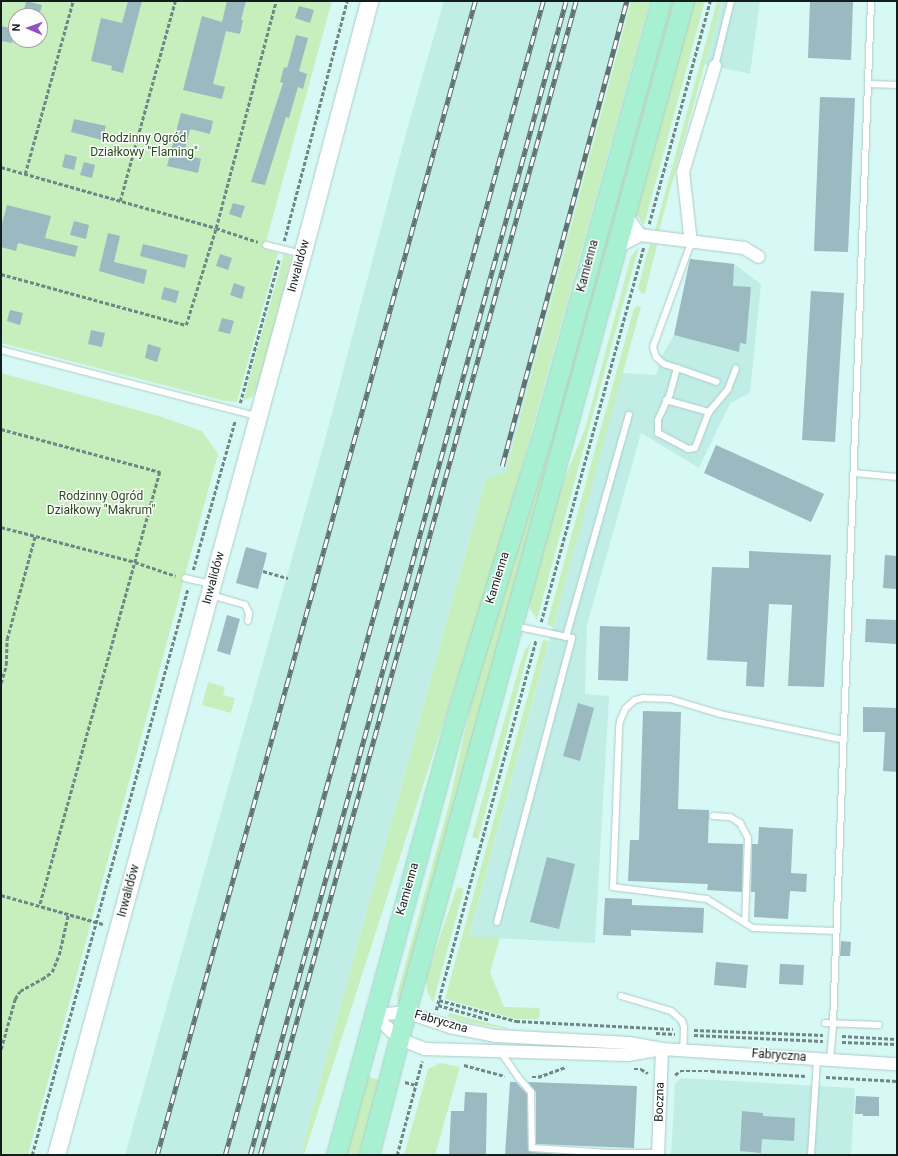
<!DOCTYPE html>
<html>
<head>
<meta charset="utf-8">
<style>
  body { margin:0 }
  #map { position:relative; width:898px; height:1156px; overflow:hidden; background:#d7f9f5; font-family:Roboto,sans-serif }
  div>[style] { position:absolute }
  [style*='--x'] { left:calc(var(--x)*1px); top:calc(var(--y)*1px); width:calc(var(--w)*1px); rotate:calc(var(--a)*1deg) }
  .built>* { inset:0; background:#c1ede7 }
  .green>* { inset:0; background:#c7efbe }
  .building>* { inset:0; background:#9ab9c0 }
  .path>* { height:2.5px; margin-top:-1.25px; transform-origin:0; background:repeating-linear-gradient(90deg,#708784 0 4px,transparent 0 6px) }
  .roads { filter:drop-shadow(0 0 1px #abccc8) drop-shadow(0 0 1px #abccc8) }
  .lane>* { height:6px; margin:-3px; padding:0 3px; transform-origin:3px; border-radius:3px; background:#fff }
  .street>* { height:12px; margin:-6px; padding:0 6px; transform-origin:6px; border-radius:6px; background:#fff }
  .secondary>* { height:17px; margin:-8.5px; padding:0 8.5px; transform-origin:8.5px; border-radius:8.5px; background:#fff }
  .primary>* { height:19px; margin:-9.5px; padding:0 9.5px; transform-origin:9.5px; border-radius:9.5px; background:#a8f0d2 }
  .rail>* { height:4.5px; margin-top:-2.25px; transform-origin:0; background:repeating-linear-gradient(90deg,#fefefe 0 9px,#5e7270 0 18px); box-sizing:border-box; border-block:1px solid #5e7270 }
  span { translate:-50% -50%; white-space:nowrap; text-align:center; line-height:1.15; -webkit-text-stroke:3px #fefefe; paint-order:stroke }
  .park-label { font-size:12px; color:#234e18 }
  .street-label { font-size:12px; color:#121e1d }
  .frame { position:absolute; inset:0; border:2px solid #121e1d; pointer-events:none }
  .north { position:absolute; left:8px; top:8px; width:40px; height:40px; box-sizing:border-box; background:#fefefe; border:1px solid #a0a4a4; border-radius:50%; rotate:272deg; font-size:11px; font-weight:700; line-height:16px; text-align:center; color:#121e1d }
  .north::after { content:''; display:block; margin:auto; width:14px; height:18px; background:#9350c5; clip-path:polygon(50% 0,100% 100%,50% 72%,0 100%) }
</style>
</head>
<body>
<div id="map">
  <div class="built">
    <i style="clip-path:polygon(444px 1px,630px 1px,506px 471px,486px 479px,317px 1092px,301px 1155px,125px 1155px,323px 447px,405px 137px)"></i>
    <i style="clip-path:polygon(722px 1px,760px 1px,750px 74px,704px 64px)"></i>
    <i style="clip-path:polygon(690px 259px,734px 264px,761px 284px,750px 393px,730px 403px,699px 468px,641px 433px,587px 625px,585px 694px,609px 696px,595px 943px,469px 937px,622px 373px,656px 375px,662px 356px,674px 335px)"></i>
    <i style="clip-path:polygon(681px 1078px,855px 1088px,851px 1155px,671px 1155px,675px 1084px)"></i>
  </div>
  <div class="green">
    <i style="clip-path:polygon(evenodd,1px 1px,332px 1px,264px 249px,278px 253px,237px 402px,225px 401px,1px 343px,1px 1px,16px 16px,40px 16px,40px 40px,16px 40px,16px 16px)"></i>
    <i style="clip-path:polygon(631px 1px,650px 1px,499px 550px,304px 1155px,301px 1155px,317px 1092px,486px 479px,506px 471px)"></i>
    <i style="clip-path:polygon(668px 1px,674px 1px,401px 1006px,398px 1004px,397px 995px,449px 804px,476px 680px)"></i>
    <i style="clip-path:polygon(692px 1px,705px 1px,644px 225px,636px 215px,636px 204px)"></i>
    <i style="clip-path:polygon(717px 1px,722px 1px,659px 231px,655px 230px)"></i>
    <i style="clip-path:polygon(650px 244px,657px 245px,645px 294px,641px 293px,638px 288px)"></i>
    <i style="clip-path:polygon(639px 247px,622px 308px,537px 620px,530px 609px,530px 597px,557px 497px,585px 429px,631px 256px)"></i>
    <i style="clip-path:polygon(284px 254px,290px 256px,291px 260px,258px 386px,252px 397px,243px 401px)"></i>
    <i style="clip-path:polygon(638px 306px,641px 307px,553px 627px,547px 624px,634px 308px)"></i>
    <i style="clip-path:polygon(1px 373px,159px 416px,202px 431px,218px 454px,28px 1155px,1px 1155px)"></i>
    <i style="clip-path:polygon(543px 640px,549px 641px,469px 936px,500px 938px,490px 972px,504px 1007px,540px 1008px,539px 1019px,515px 1019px,445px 999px)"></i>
    <i style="clip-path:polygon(531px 642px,478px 839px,472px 837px,520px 664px,525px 650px)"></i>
    <i style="clip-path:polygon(208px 682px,225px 687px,223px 695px,235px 698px,231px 713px,202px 705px)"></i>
    <i style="clip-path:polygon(457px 887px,464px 889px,433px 1003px,427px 991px,426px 978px)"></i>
    <i style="clip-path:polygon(450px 1013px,508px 1028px,508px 1029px,460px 1021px,447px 1016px)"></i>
    <i style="clip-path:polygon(440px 1063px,460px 1067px,435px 1155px,404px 1155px,428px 1069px)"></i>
    <i style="clip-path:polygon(365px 1076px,380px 1080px,359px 1155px,344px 1155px)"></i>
  </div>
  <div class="building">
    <i style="clip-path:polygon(26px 1px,42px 5px,39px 16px,23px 14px)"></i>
    <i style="clip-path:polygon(128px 1px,142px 1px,123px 73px,111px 70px,112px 66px,91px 61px,101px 18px,122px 23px)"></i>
    <i style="clip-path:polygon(227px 1px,246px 1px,241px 20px,243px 20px,240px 34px,226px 31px,213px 84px,225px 87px,222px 99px,183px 90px,202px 16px,222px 22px)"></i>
    <i style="clip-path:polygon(810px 1px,853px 1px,851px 60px,808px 58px)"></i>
    <i style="clip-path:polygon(299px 6px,314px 10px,310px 23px,295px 18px)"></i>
    <i style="clip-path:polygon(1px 26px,15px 29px,12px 43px,1px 41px)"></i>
    <i style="clip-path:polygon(296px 35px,308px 38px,299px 71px,307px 74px,303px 89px,298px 87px,289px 118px,286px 117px,265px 185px,251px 182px,283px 83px,280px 82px,284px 67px,287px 68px)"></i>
    <i style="clip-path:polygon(820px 97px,855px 98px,848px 252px,814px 251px)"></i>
    <i style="clip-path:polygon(181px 113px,213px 121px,210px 134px,190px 129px,184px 154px,201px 159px,198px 173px,167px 166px)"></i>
    <i style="clip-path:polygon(74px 119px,106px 126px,102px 140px,71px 132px)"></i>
    <i style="clip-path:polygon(65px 154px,77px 157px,74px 170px,62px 167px)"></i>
    <i style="clip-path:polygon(84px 162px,95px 165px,92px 178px,80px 175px)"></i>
    <i style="clip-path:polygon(233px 203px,245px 206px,241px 218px,229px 214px)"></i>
    <i style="clip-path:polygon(7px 205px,51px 216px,45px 238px,78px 246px,75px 257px,18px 243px,16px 251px,1px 247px,1px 228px)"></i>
    <i style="clip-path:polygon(74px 221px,89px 225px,86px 239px,70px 235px)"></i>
    <i style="clip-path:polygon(108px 233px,120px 236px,114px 262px,147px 270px,144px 284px,99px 271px)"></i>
    <i style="clip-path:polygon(143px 244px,188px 255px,185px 268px,140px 256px)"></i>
    <i style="clip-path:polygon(220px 254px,232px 258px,228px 270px,216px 266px)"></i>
    <i style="clip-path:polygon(690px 259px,734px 264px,733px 286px,751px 287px,746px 344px,740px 343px,739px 352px,674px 335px)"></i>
    <i style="clip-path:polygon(234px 283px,245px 287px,242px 299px,230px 295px)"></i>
    <i style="clip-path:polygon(164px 287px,179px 291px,176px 303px,161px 299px)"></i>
    <i style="clip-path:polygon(811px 291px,844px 293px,835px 442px,802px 440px)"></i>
    <i style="clip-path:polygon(10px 310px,23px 313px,20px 325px,7px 321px)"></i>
    <i style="clip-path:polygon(222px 318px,234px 321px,230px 334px,218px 331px)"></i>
    <i style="clip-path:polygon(91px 330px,105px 333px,102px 347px,88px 344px)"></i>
    <i style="clip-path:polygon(148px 344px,161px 348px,157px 362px,145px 358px)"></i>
    <i style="clip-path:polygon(716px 445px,824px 494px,811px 522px,704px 473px)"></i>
    <i style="clip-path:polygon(246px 547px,267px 553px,258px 589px,236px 583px)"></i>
    <i style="clip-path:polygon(749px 551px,831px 555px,824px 687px,788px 686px,792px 605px,769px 604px,764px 687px,746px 686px,747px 662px,707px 660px,712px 567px,749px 568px)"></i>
    <i style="clip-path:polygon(885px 555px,897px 556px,897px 589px,883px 588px)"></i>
    <i style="clip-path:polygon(227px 615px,240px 619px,230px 655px,217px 651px)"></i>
    <i style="clip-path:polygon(866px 619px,897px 620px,897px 644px,865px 642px)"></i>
    <i style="clip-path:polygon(600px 626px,630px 627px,628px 681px,598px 680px)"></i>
    <i style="clip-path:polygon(578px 703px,594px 708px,580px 761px,563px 756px)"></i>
    <i style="clip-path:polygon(863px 707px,897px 708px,897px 772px,883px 771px,885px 732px,863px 732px)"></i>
    <i style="clip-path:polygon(643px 711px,681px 712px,678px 809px,709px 810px,708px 843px,743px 844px,742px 892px,707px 890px,708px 884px,628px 881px,630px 840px,639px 840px)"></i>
    <i style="clip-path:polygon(759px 827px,793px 829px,791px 873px,807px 874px,806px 892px,790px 891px,788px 919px,754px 917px,755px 892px,751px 892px,752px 844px,758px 844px)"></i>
    <i style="clip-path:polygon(547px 857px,575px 864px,559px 929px,530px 922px)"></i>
    <i style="clip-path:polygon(605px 898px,632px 899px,632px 905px,704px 908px,703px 933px,631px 930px,631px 936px,603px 935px)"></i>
    <i style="clip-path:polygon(841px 941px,851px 942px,850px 956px,840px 956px)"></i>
    <i style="clip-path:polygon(716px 962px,748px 965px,746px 988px,714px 985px)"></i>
    <i style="clip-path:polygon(780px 964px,804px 965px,803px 985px,779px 984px)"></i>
    <i style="clip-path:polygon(510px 1082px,516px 1082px,527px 1094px,528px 1151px,532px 1152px,571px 1155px,505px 1155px)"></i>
    <i style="clip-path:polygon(528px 1082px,637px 1086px,634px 1148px,536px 1144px,536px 1092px)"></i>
    <i style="clip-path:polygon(465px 1092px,487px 1093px,486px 1155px,449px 1155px,451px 1111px,464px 1111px)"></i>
    <i style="clip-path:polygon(856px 1096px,879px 1097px,879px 1116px,863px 1116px,863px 1114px,855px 1114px)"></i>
    <i style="clip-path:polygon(742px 1111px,763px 1113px,763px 1116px,795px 1118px,794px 1141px,762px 1139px,761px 1153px,740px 1151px)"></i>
  </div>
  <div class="path">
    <i style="--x:1;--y:167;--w:223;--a:15.8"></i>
    <i style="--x:216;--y:228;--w:44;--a:18.4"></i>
    <i style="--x:25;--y:174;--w:180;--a:-74.5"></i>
    <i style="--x:120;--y:201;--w:207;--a:-74.6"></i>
    <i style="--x:649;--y:224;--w:231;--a:-74.7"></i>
    <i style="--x:284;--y:241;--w:248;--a:-75.3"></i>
    <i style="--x:1;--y:274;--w:192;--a:15.4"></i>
    <i style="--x:186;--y:325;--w:102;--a:-72.8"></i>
    <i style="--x:216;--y:228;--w:235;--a:-75.2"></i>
    <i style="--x:240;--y:403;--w:149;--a:-74.8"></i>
    <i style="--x:1;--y:429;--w:165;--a:15.1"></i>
    <i style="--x:160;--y:472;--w:449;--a:105.5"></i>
    <i style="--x:1;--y:527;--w:138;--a:14.6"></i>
    <i style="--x:135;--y:562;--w:43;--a:18.9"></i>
    <i style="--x:193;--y:570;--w:155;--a:-74.3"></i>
    <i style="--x:263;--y:571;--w:26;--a:16"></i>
    <i style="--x:541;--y:622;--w:388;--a:-74.7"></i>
    <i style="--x:1;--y:683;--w:19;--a:-74"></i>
    <i style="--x:6;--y:665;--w:26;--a:-88"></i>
    <i style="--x:7;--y:639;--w:107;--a:-74.8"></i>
    <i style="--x:1;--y:895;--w:106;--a:15.9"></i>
    <i style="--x:439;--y:1000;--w:80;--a:15.3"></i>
    <i style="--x:516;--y:1021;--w:157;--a:2.9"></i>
    <i style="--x:438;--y:1005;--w:54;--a:16.1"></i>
    <i style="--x:436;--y:1010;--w:383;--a:-74.9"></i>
    <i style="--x:694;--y:1030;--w:129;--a:2.2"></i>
    <i style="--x:656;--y:1033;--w:19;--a:3"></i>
    <i style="--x:694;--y:1035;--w:129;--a:2.7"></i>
    <i style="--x:842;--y:1036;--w:55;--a:3.1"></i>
    <i style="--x:842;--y:1042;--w:55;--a:2.1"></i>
    <i style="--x:1;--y:1049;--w:52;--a:-74.4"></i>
    <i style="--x:15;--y:999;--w:9;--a:-58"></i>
    <i style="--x:20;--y:991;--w:25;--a:-29"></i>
    <i style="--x:42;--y:979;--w:12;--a:-35"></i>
    <i style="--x:52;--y:972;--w:18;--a:-68"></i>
    <i style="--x:59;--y:955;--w:41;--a:-77.3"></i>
    <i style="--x:464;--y:1065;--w:42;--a:15"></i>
    <i style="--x:634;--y:1069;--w:7;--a:0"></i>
    <i style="--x:641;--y:1069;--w:8;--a:30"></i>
    <i style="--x:675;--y:1075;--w:6;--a:-39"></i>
    <i style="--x:680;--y:1071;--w:31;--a:0"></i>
    <i style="--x:711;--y:1071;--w:96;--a:3"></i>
    <i style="--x:532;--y:1077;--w:6;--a:0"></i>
    <i style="--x:538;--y:1077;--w:29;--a:-20"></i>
    <i style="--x:826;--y:1077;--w:71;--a:3.2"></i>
    <i style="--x:405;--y:1082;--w:11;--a:15"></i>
    <i style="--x:32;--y:1155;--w:588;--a:-74.62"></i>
    <i style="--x:397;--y:1155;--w:97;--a:-75.1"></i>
  </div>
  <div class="roads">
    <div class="lane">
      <i style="--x:715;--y:66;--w:67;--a:-76.2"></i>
      <i style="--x:869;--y:84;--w:28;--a:2"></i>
      <i style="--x:691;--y:243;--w:111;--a:110.1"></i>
      <i style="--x:653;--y:347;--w:10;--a:73"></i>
      <i style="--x:656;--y:357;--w:11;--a:41"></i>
      <i style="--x:664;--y:364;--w:14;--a:17"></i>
      <i style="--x:677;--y:368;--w:27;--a:105"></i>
      <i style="--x:670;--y:394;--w:29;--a:115"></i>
      <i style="--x:658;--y:420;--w:13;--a:90"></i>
      <i style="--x:658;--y:433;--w:34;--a:28"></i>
      <i style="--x:688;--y:449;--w:7;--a:-8"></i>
      <i style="--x:695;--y:448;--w:39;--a:-69"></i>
      <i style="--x:709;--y:412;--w:30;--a:-50"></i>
      <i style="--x:728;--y:389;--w:22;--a:-69"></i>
      <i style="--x:266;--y:245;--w:36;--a:14"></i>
      <i style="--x:1;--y:350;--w:263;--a:14.5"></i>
      <i style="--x:677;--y:368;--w:42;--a:19.3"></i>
      <i style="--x:666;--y:400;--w:45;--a:15.6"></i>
      <i style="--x:854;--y:473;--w:43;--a:5.3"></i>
      <i style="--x:185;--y:578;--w:26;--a:13"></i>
      <i style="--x:211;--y:595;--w:35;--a:16"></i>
      <i style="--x:245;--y:605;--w:9;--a:63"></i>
      <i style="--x:249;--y:613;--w:8;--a:97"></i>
      <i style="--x:566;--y:637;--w:231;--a:-74.2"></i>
      <i style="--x:713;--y:816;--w:17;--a:3"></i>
      <i style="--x:730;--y:817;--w:12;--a:31"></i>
      <i style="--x:740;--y:823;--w:17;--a:62"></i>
      <i style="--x:748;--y:838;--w:84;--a:92"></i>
      <i style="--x:497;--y:922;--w:294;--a:-75.2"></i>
      <i style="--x:572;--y:638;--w:59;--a:-168.3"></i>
      <i style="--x:837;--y:931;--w:84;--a:-178"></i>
      <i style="--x:753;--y:928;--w:54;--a:-147.8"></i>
      <i style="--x:707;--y:899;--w:95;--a:-172.7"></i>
      <i style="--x:613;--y:887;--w:159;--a:-87.8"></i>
      <i style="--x:619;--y:728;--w:7;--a:-82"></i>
      <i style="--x:620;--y:721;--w:13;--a:-67"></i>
      <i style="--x:625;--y:709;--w:13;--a:-42"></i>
      <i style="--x:635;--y:700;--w:8;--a:-14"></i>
      <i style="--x:643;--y:698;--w:27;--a:2"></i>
      <i style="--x:670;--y:699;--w:52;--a:16.7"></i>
      <i style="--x:720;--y:714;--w:127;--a:11.8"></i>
      <i style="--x:621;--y:996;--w:52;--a:16.7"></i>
      <i style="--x:671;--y:1011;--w:15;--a:42"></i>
      <i style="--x:682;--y:1021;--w:6;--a:72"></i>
      <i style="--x:684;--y:1027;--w:23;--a:92"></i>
      <i style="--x:825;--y:1023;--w:54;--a:2.1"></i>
      <i style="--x:500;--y:1051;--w:32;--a:55"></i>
      <i style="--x:518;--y:1077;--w:20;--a:49"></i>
      <i style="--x:531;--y:1092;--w:56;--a:89"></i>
      <i style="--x:532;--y:1148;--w:79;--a:3.6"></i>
      <i style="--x:830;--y:1060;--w:36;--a:-85"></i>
      <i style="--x:833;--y:1024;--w:1024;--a:-87.87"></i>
      <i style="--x:610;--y:1155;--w:2;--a:-63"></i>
      <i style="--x:611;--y:1153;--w:47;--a:0"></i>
      <i style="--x:811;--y:1155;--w:96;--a:-86.4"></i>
    </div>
    <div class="street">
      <i style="--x:625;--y:214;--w:26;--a:54"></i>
      <i style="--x:691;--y:243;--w:71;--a:-96.4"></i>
      <i style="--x:683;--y:172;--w:111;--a:-73.2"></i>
      <i style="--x:616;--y:248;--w:27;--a:-28"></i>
      <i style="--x:640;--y:235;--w:105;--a:7.1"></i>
      <i style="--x:744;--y:248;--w:17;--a:31"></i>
      <i style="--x:374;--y:1015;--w:32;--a:-5"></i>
      <i style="--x:406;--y:1012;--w:46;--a:18.8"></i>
      <i style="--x:450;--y:1027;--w:47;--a:11.1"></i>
      <i style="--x:496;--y:1036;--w:133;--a:3"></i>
      <i style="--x:629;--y:1043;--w:34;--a:10"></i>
      <i style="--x:662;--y:1049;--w:235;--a:3.7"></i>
      <i style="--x:374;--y:1015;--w:35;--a:43"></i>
      <i style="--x:400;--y:1039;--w:27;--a:22"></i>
      <i style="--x:425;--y:1049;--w:203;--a:1.7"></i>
      <i style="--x:628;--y:1055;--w:27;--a:-10"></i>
      <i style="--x:658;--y:1155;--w:106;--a:-87.8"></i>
    </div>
    <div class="secondary">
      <i style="--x:56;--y:1155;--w:933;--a:-74.71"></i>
      <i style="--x:302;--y:255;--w:263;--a:-75.2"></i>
    </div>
    <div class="primary">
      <i style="--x:336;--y:1155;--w:461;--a:-74.7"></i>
      <i style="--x:458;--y:710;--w:291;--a:-73"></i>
      <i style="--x:543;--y:432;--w:447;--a:-74.7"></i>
      <i style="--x:369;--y:1155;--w:148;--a:-75.5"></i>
      <i style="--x:406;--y:1012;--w:1049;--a:-74.63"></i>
    </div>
  </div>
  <div class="rail">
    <i style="--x:502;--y:466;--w:482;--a:-75"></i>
    <i style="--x:157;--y:1155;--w:1197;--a:-74.59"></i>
    <i style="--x:225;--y:1155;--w:1197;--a:-74.59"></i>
    <i style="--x:250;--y:1155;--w:1196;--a:-74.69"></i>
    <i style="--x:260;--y:1155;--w:1196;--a:-74.69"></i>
  </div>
  <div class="park-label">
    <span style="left:144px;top:146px">Rodzinny Ogród<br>Działkowy "Flaming"</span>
    <span style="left:101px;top:504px">Rodzinny Ogród<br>Działkowy "Makrum"</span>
  </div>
  <div class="street-label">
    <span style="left:299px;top:266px;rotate:-75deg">Inwalidów</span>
    <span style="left:588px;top:266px;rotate:-75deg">Kamienna</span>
    <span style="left:214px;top:578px;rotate:-75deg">Inwalidów</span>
    <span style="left:498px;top:578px;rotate:-73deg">Kamienna</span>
    <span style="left:408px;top:889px;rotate:-74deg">Kamienna</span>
    <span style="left:129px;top:891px;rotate:-75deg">Inwalidów</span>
    <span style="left:441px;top:1022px;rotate:16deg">Fabryczna</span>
    <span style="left:779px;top:1056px;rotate:4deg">Fabryczna</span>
    <span style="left:660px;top:1102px;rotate:-88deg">Boczna</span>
  </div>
  <div class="frame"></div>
  <div class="north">N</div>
</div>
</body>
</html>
